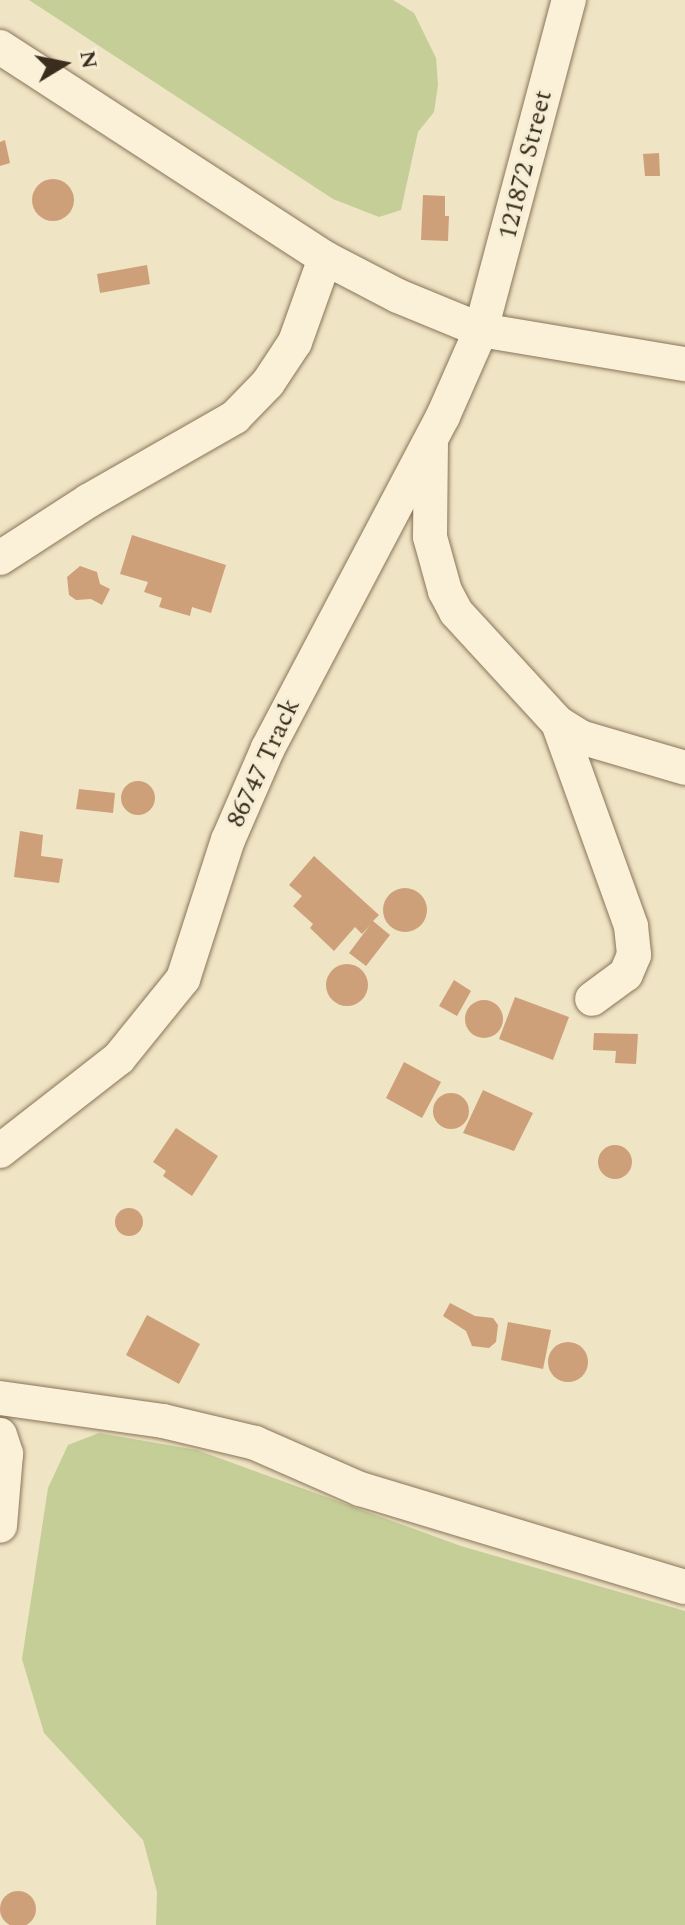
<!DOCTYPE html>
<html>
<head>
<meta charset="utf-8">
<style>
  body { margin:0 }
  #map { position:relative; width:685px; height:1925px; overflow:hidden; background:#efe4c4; font-family:Spectral,serif }
  div>[style] { position:absolute }
  [style*='--x'] { left:calc(var(--x)*1px); top:calc(var(--y)*1px); width:calc(var(--w)*1px); rotate:calc(var(--a)*1deg) }
  .green>* { inset:0; background:#c5ce97 }
  .building>* { inset:0; background:#cea079 }
  .round { border-radius:50% }
  .roads { filter:drop-shadow(0 0 2px #8a755a) drop-shadow(0 0 2px #8a755a) }
  .minor>* { height:34px; margin:-17px; padding:0 17px; transform-origin:17px; border-radius:17px; background:#faf1d8 }
  span { translate:-50% -50%; white-space:nowrap; text-align:center; line-height:1.15; -webkit-text-stroke:6px #f6eed4; paint-order:stroke }
  .street-label { font-size:26px; color:#3a2d1e }
  .north { position:absolute; left:24px; top:24px; width:80px; height:80px; -webkit-text-stroke:6px #f6eed4; paint-order:stroke; rotate:80deg; font-size:22px; font-weight:700; line-height:32px; text-align:center; color:#3a2d1e }
  .north::after { content:''; display:block; margin:auto; width:28px; height:36px; background:#3a2d1e; clip-path:polygon(50% 0,100% 100%,50% 72%,0 100%) }
</style>
</head>
<body>
<div id="map">
  <div class="green">
    <i style="clip-path:polygon(29px 0,393px 0,414px 13px,436px 58px,438px 85px,434px 112px,418px 132px,401px 210px,379px 217px,333px 199px)"></i>
    <i style="clip-path:polygon(99px 1433px,197px 1450px,461px 1546px,685px 1611px,685px 1925px,156px 1925px,157px 1892px,143px 1840px,44px 1733px,22px 1659px,48px 1488px,68px 1445px)"></i>
  </div>
  <div class="building">
    <i style="clip-path:polygon(5px 140px,10px 163px,0 166px,0 142px)"></i>
    <i style="clip-path:polygon(659px 153px,660px 176px,645px 176px,643px 154px)"></i>
    <i class="round" style="left:32px;top:179px;width:42px;height:42px"></i>
    <i style="clip-path:polygon(423px 195px,445px 196px,445px 216px,449px 216px,448px 241px,421px 240px)"></i>
    <i style="clip-path:polygon(147px 265px,150px 284px,100px 293px,97px 274px)"></i>
    <i style="clip-path:polygon(132px 535px,226px 565px,211px 613px,192px 607px,190px 616px,159px 607px,162px 598px,144px 592px,148px 582px,120px 574px)"></i>
    <i style="clip-path:polygon(80px 566px,97px 572px,100px 584px,110px 589px,102px 605px,91px 599px,76px 600px,69px 595px,67px 577px)"></i>
    <i class="round" style="left:121px;top:781px;width:34px;height:34px"></i>
    <i style="clip-path:polygon(79px 789px,115px 793px,113px 813px,76px 809px)"></i>
    <i style="clip-path:polygon(20px 831px,43px 835px,41px 856px,63px 859px,59px 883px,14px 877px)"></i>
    <i style="clip-path:polygon(314px 856px,379px 915px,373px 921px,390px 935px,366px 966px,349px 953px,370px 925px,362px 934px,355px 927px,334px 951px,310px 928px,313px 924px,293px 906px,302px 896px,289px 885px)"></i>
    <i class="round" style="left:383px;top:888px;width:44px;height:44px"></i>
    <i class="round" style="left:326px;top:964px;width:42px;height:42px"></i>
    <i style="clip-path:polygon(454px 980px,471px 991px,457px 1016px,439px 1006px)"></i>
    <i style="clip-path:polygon(515px 997px,569px 1017px,553px 1060px,499px 1039px)"></i>
    <i class="round" style="left:465px;top:1000px;width:38px;height:38px"></i>
    <i style="clip-path:polygon(594px 1033px,638px 1034px,636px 1064px,615px 1063px,616px 1051px,593px 1050px)"></i>
    <i style="clip-path:polygon(404px 1062px,441px 1082px,422px 1118px,386px 1098px)"></i>
    <i style="clip-path:polygon(483px 1090px,533px 1113px,514px 1151px,463px 1133px)"></i>
    <i class="round" style="left:433px;top:1093px;width:36px;height:36px"></i>
    <i style="clip-path:polygon(176px 1128px,218px 1156px,192px 1196px,163px 1176px,166px 1171px,153px 1162px)"></i>
    <i class="round" style="left:598px;top:1145px;width:34px;height:34px"></i>
    <i class="round" style="left:115px;top:1208px;width:28px;height:28px"></i>
    <i style="clip-path:polygon(450px 1303px,475px 1316px,493px 1318px,498px 1325px,496px 1342px,489px 1348px,472px 1346px,466px 1331px,443px 1316px)"></i>
    <i style="clip-path:polygon(147px 1315px,200px 1344px,179px 1384px,126px 1355px)"></i>
    <i style="clip-path:polygon(508px 1322px,551px 1330px,543px 1369px,501px 1360px)"></i>
    <i class="round" style="left:548px;top:1342px;width:40px;height:40px"></i>
    <i class="round" style="left:0;top:1891px;width:36px;height:36px"></i>
  </div>
  <div class="roads">
    <div class="minor">
      <i style="--x:0;--y:47;--w:387;--a:33"></i>
      <i style="--x:325;--y:258;--w:82;--a:27.5"></i>
      <i style="--x:398;--y:296;--w:90;--a:22.3"></i>
      <i style="--x:481;--y:330;--w:207;--a:9.5"></i>
      <i style="--x:431;--y:442;--w:95;--a:90.6"></i>
      <i style="--x:430;--y:537;--w:56;--a:74.5"></i>
      <i style="--x:445;--y:591;--w:24;--a:62"></i>
      <i style="--x:456;--y:612;--w:151;--a:47.4"></i>
      <i style="--x:558;--y:723;--w:26;--a:32"></i>
      <i style="--x:580;--y:737;--w:109;--a:16.4"></i>
      <i style="--x:0;--y:558;--w:105;--a:-32.9"></i>
      <i style="--x:88;--y:501;--w:169;--a:-29.7"></i>
      <i style="--x:235;--y:417;--w:47;--a:-45.9"></i>
      <i style="--x:268;--y:383;--w:49;--a:-56.6"></i>
      <i style="--x:295;--y:342;--w:89;--a:-70.3"></i>
      <i style="--x:558;--y:723;--w:216;--a:70.2"></i>
      <i style="--x:631;--y:926;--w:29;--a:84"></i>
      <i style="--x:634;--y:955;--w:21;--a:113"></i>
      <i style="--x:626;--y:974;--w:42;--a:143.7"></i>
      <i style="--x:0;--y:1151;--w:151;--a:-38"></i>
      <i style="--x:119;--y:1058;--w:102;--a:-51"></i>
      <i style="--x:183;--y:979;--w:146;--a:-72.1"></i>
      <i style="--x:228;--y:840;--w:100;--a:-66.5"></i>
      <i style="--x:268;--y:748;--w:375;--a:-62.2"></i>
      <i style="--x:443;--y:416;--w:94;--a:-66.2"></i>
      <i style="--x:481;--y:330;--w:342;--a:-75.1"></i>
      <i style="--x:0;--y:1398;--w:165;--a:8"></i>
      <i style="--x:163;--y:1421;--w:95;--a:13.4"></i>
      <i style="--x:255;--y:1443;--w:115;--a:23.7"></i>
      <i style="--x:360;--y:1489;--w:339;--a:16.8"></i>
      <i style="--x:0;--y:1435;--w:20;--a:72"></i>
      <i style="--x:6;--y:1454;--w:72;--a:94.8"></i>
    </div>
  </div>
  <div class="street-label">
    <span style="left:526px;top:165px;rotate:-76deg">121872 Street</span>
    <span style="left:264px;top:763px;rotate:-65deg">86747 Track</span>
  </div>
  <div class="north">N</div>
</div>
</body>
</html>
